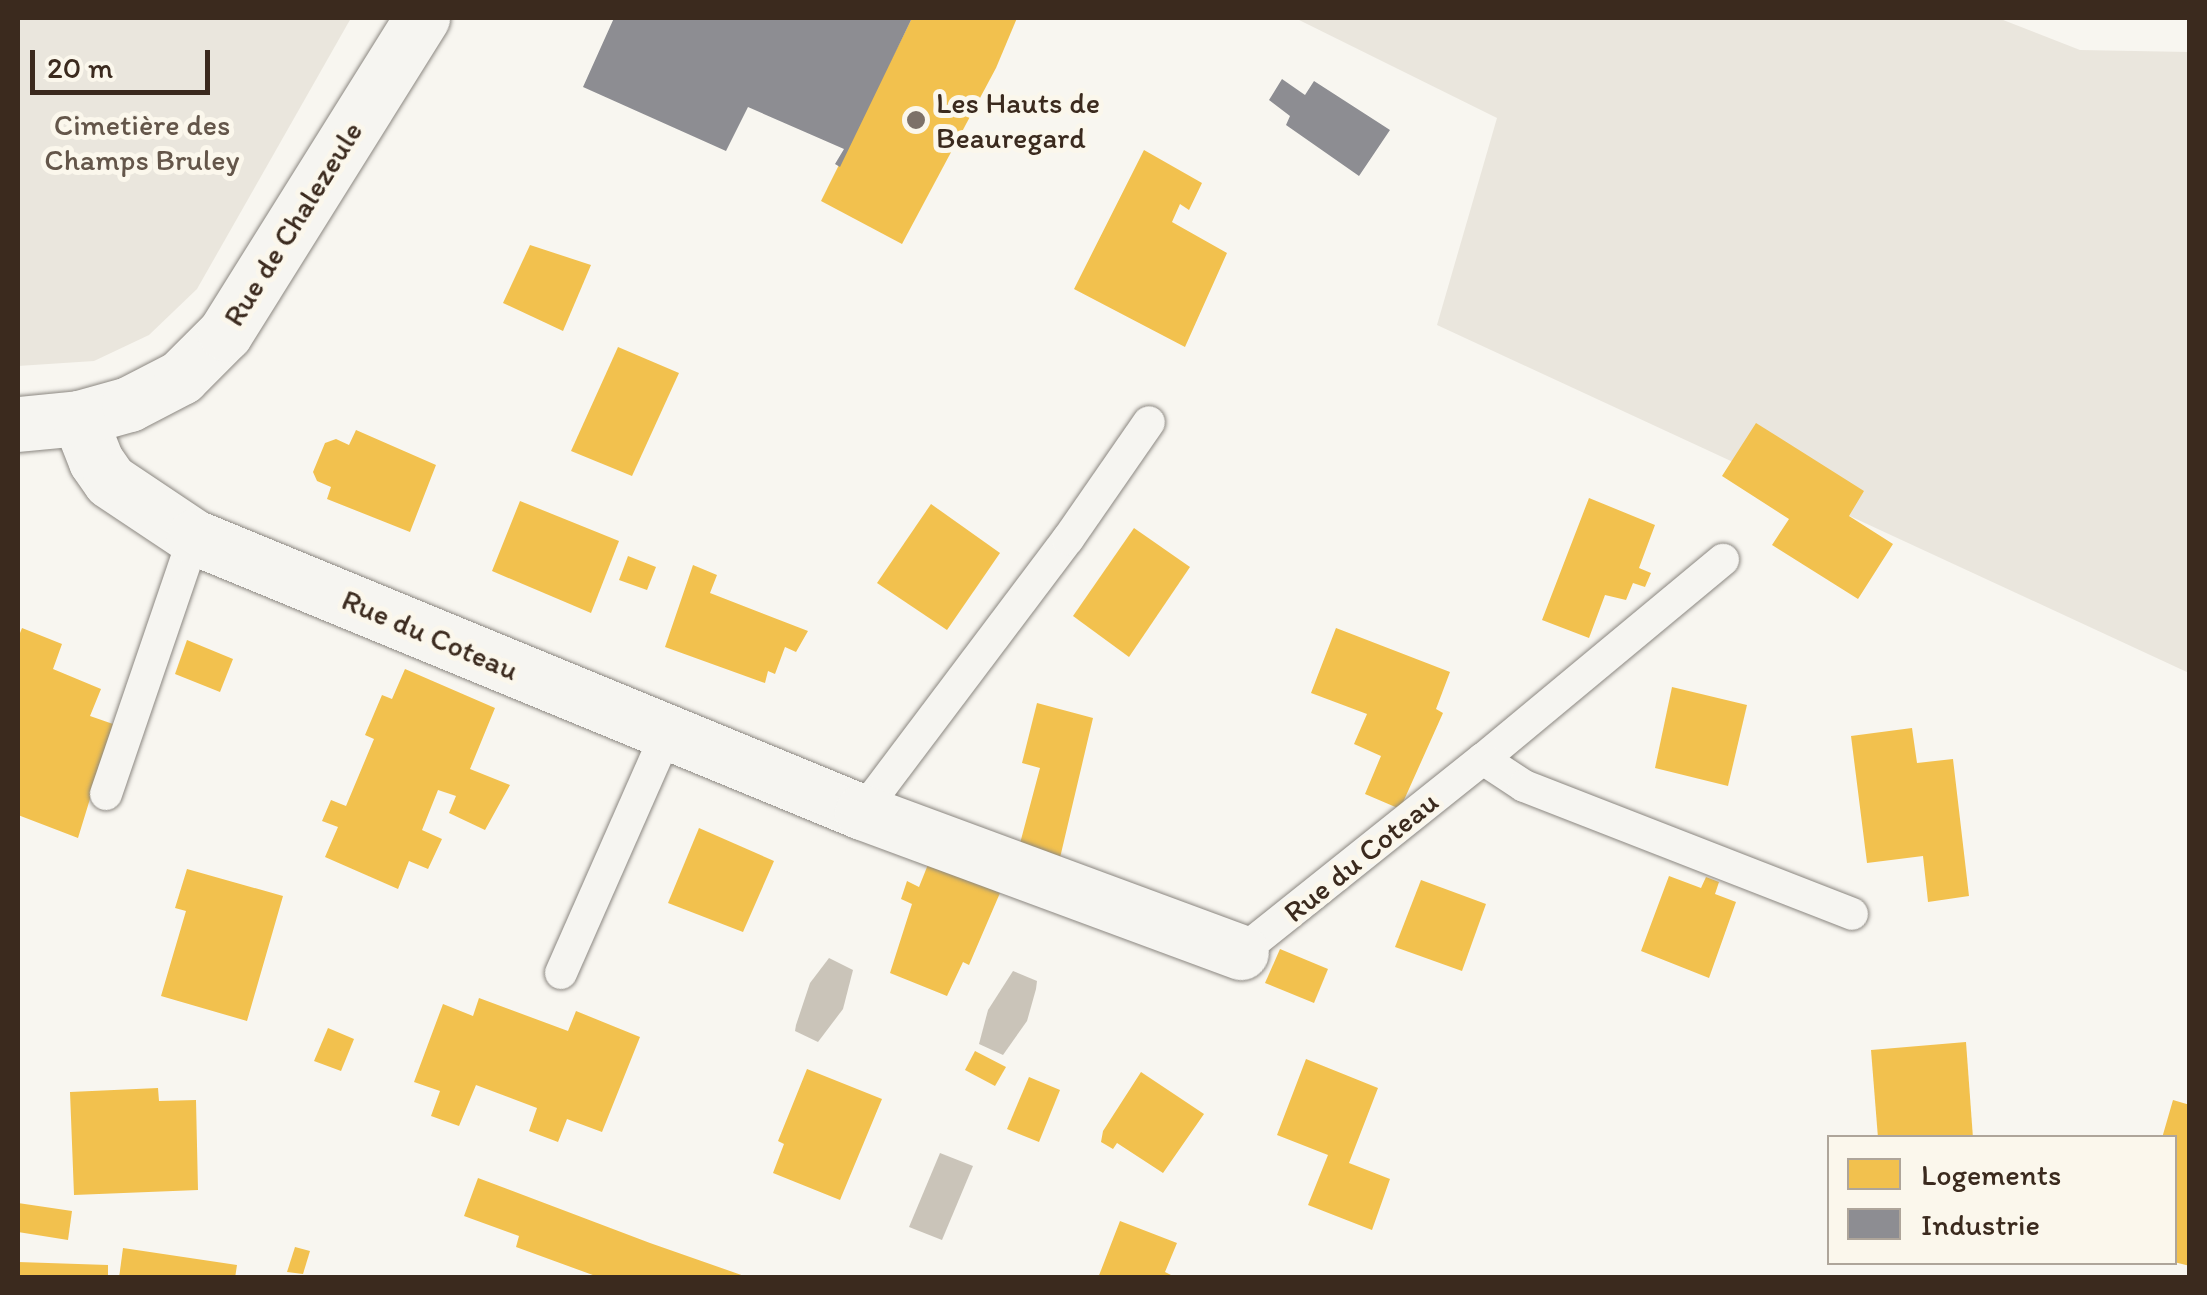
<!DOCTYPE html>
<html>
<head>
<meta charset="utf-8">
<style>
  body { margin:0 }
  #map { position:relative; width:2207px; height:1295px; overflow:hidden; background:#f8f6f0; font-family:Itim,sans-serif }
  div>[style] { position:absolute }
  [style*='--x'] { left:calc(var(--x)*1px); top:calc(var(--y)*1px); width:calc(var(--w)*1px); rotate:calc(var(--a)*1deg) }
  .green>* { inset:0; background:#eae6dd }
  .water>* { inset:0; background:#cac4b9 }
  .homes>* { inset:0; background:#f2c14e }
  .industry>* { inset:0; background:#8d8d92 }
  .roads { filter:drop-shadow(0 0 2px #8b8781) drop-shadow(0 0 2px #8b8781) }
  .service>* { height:32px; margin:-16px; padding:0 16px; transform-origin:16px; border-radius:16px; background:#f6f5f1 }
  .minor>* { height:55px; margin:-27.5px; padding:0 27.5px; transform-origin:27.5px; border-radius:27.5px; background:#f6f5f1 }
  .tertiary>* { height:55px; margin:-27.5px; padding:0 27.5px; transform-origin:27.5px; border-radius:27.5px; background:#f6f5f1 }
  .dots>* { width:28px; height:28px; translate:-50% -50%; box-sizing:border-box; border:5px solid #fbf7ec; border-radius:50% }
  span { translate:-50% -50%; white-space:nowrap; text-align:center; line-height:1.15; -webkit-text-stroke:10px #fbf7ec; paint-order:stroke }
  .poi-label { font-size:30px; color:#3b2a1e }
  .left { translate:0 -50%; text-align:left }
  .park-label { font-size:30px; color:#64564a }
  .street-label { font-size:30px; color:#3b2a1e }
  .frame { position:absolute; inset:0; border:20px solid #3b2a1e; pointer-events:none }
  .legend { position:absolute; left:1827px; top:1135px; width:350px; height:130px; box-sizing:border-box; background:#fbf7ec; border:2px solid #aea59a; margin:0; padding:12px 18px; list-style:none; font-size:30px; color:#3b2a1e }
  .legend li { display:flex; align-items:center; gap:20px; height:50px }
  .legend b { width:50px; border:2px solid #aea59a }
  .scale { position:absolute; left:30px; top:50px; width:180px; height:45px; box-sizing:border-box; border:5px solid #3b2a1e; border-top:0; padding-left:12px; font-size:30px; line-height:35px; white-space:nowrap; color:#3b2a1e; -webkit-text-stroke:8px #fbf7ec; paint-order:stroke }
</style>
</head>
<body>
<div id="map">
  <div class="green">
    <i style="clip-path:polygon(18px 18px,351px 18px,197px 289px,149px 335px,94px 361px,18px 366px)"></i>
    <i style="clip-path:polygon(1295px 18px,1998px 18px,2080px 50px,2189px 52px,2189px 673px,1437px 325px,1497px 118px)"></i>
  </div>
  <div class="water">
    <i style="clip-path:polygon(829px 958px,853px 970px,843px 1009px,818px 1042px,795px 1031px,796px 1025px,810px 983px)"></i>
    <i style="clip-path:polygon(1013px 971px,1037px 981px,1036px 989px,1027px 1021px,1003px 1055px,979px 1044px,988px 1010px)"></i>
    <i style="clip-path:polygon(940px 1153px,973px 1166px,942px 1240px,909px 1227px)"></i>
  </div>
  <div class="homes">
    <i style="clip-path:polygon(912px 18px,1017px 18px,996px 68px,902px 244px,821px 201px)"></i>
    <i style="clip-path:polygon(1144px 150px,1202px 183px,1189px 210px,1180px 204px,1172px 222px,1227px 253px,1185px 347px,1074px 289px)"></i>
    <i style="clip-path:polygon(530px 245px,591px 265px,563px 331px,503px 303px)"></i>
    <i style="clip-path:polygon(618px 347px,679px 373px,632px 476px,571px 451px)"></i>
    <i style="clip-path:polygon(1756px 423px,1864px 491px,1849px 516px,1893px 544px,1858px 599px,1772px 545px,1789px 519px,1722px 476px)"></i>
    <i style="clip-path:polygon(356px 430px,436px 465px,410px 532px,327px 499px,331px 487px,317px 481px,313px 472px,325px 443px,336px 439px,349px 445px)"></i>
    <i style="clip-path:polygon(1589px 498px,1655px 525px,1639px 568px,1651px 573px,1645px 587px,1633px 583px,1626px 600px,1605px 595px,1589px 638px,1542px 620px)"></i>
    <i style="clip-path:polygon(520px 501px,619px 541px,591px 613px,492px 571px)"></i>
    <i style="clip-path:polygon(931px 504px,1000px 553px,947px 630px,877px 583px)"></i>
    <i style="clip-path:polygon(1134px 528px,1190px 567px,1129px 657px,1073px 616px)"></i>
    <i style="clip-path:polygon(628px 556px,656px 567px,647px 590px,619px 580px)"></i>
    <i style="clip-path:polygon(693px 565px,717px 575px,710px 593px,808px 631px,796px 652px,785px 647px,775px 674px,768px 671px,765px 683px,665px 647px)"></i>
    <i style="clip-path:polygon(22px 628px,62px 644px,53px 669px,101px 689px,90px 716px,113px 724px,78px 838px,18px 815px,18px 638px)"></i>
    <i style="clip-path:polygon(1336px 628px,1450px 672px,1436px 709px,1443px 713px,1400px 809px,1365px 794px,1381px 756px,1354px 744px,1367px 714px,1311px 693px)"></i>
    <i style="clip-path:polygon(187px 640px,233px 659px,220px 692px,175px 674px)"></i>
    <i style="clip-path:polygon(405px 669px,495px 708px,470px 769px,510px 785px,485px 830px,449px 813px,456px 796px,438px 790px,422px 830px,442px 839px,428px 869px,409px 861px,398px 889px,325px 857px,338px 827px,322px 821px,331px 800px,346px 806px,374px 739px,365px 735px,382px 695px,392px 699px)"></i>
    <i style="clip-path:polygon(1672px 687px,1747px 705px,1728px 786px,1655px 768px)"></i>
    <i style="clip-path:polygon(1037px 703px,1093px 718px,1059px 862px,1018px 851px,1040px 768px,1022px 763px)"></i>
    <i style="clip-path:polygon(1912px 728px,1917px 763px,1953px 759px,1969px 896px,1928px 902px,1923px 856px,1867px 863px,1851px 736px)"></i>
    <i style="clip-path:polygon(699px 828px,774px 861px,743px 932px,668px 903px)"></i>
    <i style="clip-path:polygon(929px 862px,1000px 893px,969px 965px,963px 962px,947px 996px,890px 973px,912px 904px,901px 899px,907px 881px,919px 887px)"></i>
    <i style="clip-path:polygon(187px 869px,283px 896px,247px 1021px,161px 996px,186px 911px,175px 908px)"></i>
    <i style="clip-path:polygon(1669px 876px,1701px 888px,1706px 877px,1719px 882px,1715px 894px,1736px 902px,1709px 978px,1641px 951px)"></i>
    <i style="clip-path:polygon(1421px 880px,1486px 904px,1462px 971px,1395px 947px)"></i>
    <i style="clip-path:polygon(1280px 949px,1328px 969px,1314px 1003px,1265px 983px)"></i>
    <i style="clip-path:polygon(479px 998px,568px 1031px,576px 1011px,640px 1037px,602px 1132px,567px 1119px,558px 1142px,529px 1131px,537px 1108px,476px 1085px,459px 1126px,431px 1116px,440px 1091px,414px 1082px,443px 1004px,473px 1016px)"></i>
    <i style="clip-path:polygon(328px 1028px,354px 1039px,341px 1071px,314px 1061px)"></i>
    <i style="clip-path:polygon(1966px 1042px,1973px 1138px,1878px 1138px,1871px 1050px)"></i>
    <i style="clip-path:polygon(975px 1051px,1006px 1067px,995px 1086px,965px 1070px)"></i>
    <i style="clip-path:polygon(1306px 1059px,1378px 1088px,1349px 1163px,1390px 1179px,1372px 1230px,1308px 1205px,1328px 1155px,1277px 1135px)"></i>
    <i style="clip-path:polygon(807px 1069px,882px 1099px,840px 1200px,773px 1173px,784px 1144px,778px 1141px)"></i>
    <i style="clip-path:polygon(1141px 1072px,1204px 1114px,1163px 1173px,1117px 1143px,1113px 1149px,1101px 1142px,1103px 1131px)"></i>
    <i style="clip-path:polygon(1029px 1077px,1060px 1090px,1039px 1142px,1007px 1129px)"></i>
    <i style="clip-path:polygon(158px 1088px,159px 1101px,196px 1100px,198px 1190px,74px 1195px,70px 1092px)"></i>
    <i style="clip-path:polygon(2173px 1100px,2190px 1105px,2190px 1266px,2174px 1262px,2174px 1138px,2162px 1138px)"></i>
    <i style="clip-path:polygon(478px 1178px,650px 1243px,750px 1278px,601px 1278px,516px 1247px,519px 1236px,464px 1216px)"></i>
    <i style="clip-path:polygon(18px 1203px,72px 1211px,68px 1240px,18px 1232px)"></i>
    <i style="clip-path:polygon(1120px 1221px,1177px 1243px,1165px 1272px,1177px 1278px,1098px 1278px)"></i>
    <i style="clip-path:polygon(295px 1247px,310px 1251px,303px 1274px,287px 1272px)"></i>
    <i style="clip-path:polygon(123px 1248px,237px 1265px,235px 1278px,119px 1278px)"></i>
    <i style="clip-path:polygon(18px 1262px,108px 1265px,108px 1278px,18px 1278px)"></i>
  </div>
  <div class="industry">
    <i style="clip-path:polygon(614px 18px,912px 18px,840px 167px,835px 164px,844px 149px,748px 107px,726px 151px,583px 87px)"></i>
    <i style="clip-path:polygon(1282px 79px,1305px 95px,1314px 81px,1390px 130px,1359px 176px,1286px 125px,1290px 116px,1269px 100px)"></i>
  </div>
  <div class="roads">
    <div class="service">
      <i style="--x:1483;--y:759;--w:312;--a:-39.7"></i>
      <i style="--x:106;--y:794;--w:272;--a:-71.1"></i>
      <i style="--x:862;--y:812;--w:342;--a:-53"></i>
      <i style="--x:1068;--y:539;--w:142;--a:-55.3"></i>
      <i style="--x:1241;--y:952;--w:310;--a:-38.6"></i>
      <i style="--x:1483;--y:759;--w:49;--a:33.4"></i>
      <i style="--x:1524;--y:786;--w:352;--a:21.3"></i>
      <i style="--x:561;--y:973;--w:262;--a:-66.2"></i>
    </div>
    <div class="minor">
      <i style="--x:79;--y:418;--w:46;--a:68.4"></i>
      <i style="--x:96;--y:461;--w:24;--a:55"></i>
      <i style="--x:110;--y:481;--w:101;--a:33.7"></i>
      <i style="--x:194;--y:537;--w:722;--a:22.38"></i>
      <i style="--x:862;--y:812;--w:404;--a:20.3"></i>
    </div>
    <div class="tertiary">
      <i style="--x:18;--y:424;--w:61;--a:-5.6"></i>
      <i style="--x:79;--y:418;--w:52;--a:-15.6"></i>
      <i style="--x:129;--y:404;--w:59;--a:-27.4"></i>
      <i style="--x:181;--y:377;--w:62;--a:-45"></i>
      <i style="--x:225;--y:333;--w:372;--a:-58"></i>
    </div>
  </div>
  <div class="dots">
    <i style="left:916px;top:120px;background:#7d7168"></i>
  </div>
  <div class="poi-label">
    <span class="left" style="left:936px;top:120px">Les Hauts de<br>Beauregard</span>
  </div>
  <div class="park-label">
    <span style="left:142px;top:142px">Cimetière des<br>Champs Bruley</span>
  </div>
  <div class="street-label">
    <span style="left:293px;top:224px;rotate:-58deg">Rue de Chalezeule</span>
    <span style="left:430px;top:635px;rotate:23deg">Rue du Coteau</span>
    <span style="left:1361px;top:857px;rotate:-39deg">Rue du Coteau</span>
  </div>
  <div class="frame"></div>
  <ul class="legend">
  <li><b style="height:28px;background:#f2c14e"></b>Logements</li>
  <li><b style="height:28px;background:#8d8d92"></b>Industrie</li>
  </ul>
  <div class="scale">20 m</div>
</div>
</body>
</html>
